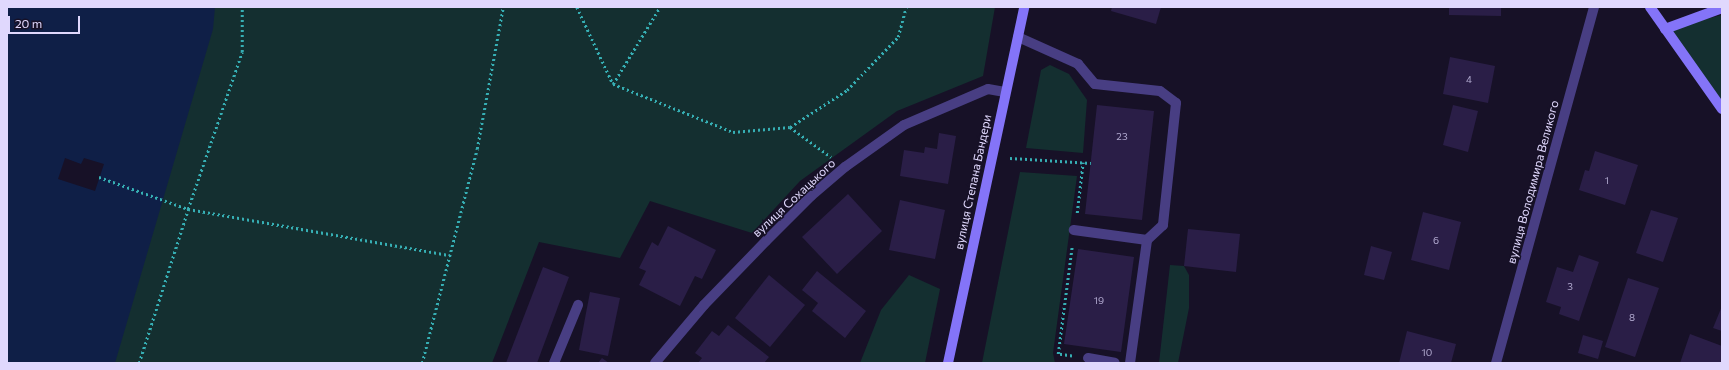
<!DOCTYPE html>
<html>
<head>
<meta charset="utf-8">
<style>
  body { margin:0 }
  #map { position:relative; width:1729px; height:370px; overflow:hidden; background:#171127; font-family:Commissioner,sans-serif }
  div>[style] { position:absolute }
  [style*='--x'] { left:calc(var(--x)*1px); top:calc(var(--y)*1px); width:calc(var(--w)*1px); rotate:calc(var(--a)*1deg) }
  .green>* { inset:0; background:#142f30 }
  .water>* { inset:0; background:#0f1f47 }
  .pier>* { inset:0; background:#171127 }
  .building>* { inset:0; background:#2a1e47 }
  .path>* { height:2.5px; margin-top:-1.25px; transform-origin:0; background:repeating-linear-gradient(90deg,#36afb4 0 2px,transparent 0 5px) }
  .lane>* { height:10px; margin:-5px; padding:0 5px; transform-origin:5px; border-radius:5px; background:#483e83 }
  .street>* { height:10px; margin:-5px; padding:0 5px; transform-origin:5px; border-radius:5px; background:#483e83 }
  .secondary>* { height:10px; margin:-5px; padding:0 5px; transform-origin:5px; border-radius:5px; background:#8474f8 }
  span { translate:-50% -50%; white-space:nowrap; text-align:center; line-height:1.15; -webkit-text-stroke:3px #171127; paint-order:stroke }
  .number-label { font-size:10px; color:#b2aad0 }
  .number-label span { -webkit-text-stroke-width:0 }
  .street-label { font-size:12px; color:#e0d8fd }
  .frame { position:absolute; inset:0; border:8px solid #e0d8fd; pointer-events:none }
  .scale { position:absolute; left:8px; top:16px; width:72px; height:18px; box-sizing:border-box; border:2px solid #e0d8fd; border-top:0; padding-left:5px; font-size:12px; line-height:14px; white-space:nowrap; color:#e0d8fd; -webkit-text-stroke:3px #171127; paint-order:stroke }
</style>
</head>
<body>
<div id="map">
  <div class="green">
    <i style="clip-path:polygon(7px 7px,995px 7px,983px 76px,897px 111px,800px 181px,752px 233px,650px 201px,620px 258px,539px 242px,492px 363px,7px 363px)"></i>
    <i style="clip-path:polygon(1722px 15px,1722px 104px,1665px 29px)"></i>
    <i style="clip-path:polygon(1050px 65px,1069px 74px,1087px 100px,1083px 153px,1026px 148px,1041px 70px)"></i>
    <i style="clip-path:polygon(1020px 172px,1077px 176px,1053px 353px,1055px 363px,982px 363px)"></i>
    <i style="clip-path:polygon(1170px 265px,1184px 266px,1189px 275px,1189px 308px,1178px 363px,1159px 363px)"></i>
    <i style="clip-path:polygon(909px 275px,940px 289px,925px 363px,860px 363px,881px 310px)"></i>
  </div>
  <div class="water">
    <i style="clip-path:polygon(7px 7px,215px 7px,213px 29px,115px 363px,7px 363px)"></i>
  </div>
  <div class="pier">
    <i style="clip-path:polygon(65px 158px,81px 164px,84px 158px,104px 164px,95px 191px,58px 179px)"></i>
  </div>
  <div class="building">
    <i style="clip-path:polygon(1112px 7px,1161px 7px,1156px 24px,1111px 11px)"></i>
    <i style="clip-path:polygon(1449px 7px,1501px 7px,1501px 16px,1449px 15px)"></i>
    <i style="clip-path:polygon(1450px 57px,1495px 66px,1488px 103px,1443px 94px)"></i>
    <i style="clip-path:polygon(1097px 105px,1154px 111px,1142px 220px,1085px 214px)"></i>
    <i style="clip-path:polygon(1453px 105px,1478px 111px,1468px 152px,1443px 145px)"></i>
    <i style="clip-path:polygon(939px 133px,956px 136px,948px 184px,900px 176px,904px 150px,924px 153px,925px 147px,937px 149px)"></i>
    <i style="clip-path:polygon(1595px 151px,1638px 165px,1625px 205px,1579px 190px,1585px 170px,1589px 171px)"></i>
    <i style="clip-path:polygon(848px 194px,882px 231px,837px 274px,802px 237px)"></i>
    <i style="clip-path:polygon(900px 200px,945px 210px,935px 259px,889px 250px)"></i>
    <i style="clip-path:polygon(1651px 210px,1678px 218px,1663px 262px,1636px 253px)"></i>
    <i style="clip-path:polygon(1423px 212px,1461px 222px,1449px 270px,1411px 260px)"></i>
    <i style="clip-path:polygon(668px 226px,716px 250px,702px 279px,695px 276px,680px 306px,639px 285px,646px 271px,639px 268px,652px 242px,658px 246px)"></i>
    <i style="clip-path:polygon(1188px 229px,1240px 234px,1236px 272px,1184px 266px)"></i>
    <i style="clip-path:polygon(1371px 246px,1392px 252px,1384px 280px,1364px 275px)"></i>
    <i style="clip-path:polygon(1078px 249px,1134px 257px,1121px 352px,1064px 344px)"></i>
    <i style="clip-path:polygon(1579px 255px,1599px 262px,1579px 321px,1559px 314px,1561px 307px,1546px 302px,1557px 267px,1573px 272px)"></i>
    <i style="clip-path:polygon(543px 267px,569px 277px,537px 363px,506px 363px)"></i>
    <i style="clip-path:polygon(817px 271px,866px 311px,845px 338px,812px 311px,818px 303px,802px 290px)"></i>
    <i style="clip-path:polygon(769px 275px,805px 305px,770px 347px,735px 318px)"></i>
    <i style="clip-path:polygon(1628px 278px,1659px 288px,1635px 357px,1605px 347px)"></i>
    <i style="clip-path:polygon(590px 292px,620px 298px,608px 356px,579px 350px)"></i>
    <i style="clip-path:polygon(1722px 306px,1722px 331px,1713px 328px)"></i>
    <i style="clip-path:polygon(728px 325px,769px 357px,764px 363px,698px 363px,702px 358px,695px 353px,712px 331px,719px 336px)"></i>
    <i style="clip-path:polygon(1407px 331px,1456px 344px,1451px 363px,1399px 363px)"></i>
    <i style="clip-path:polygon(1690px 334px,1722px 346px,1722px 363px,1680px 363px)"></i>
    <i style="clip-path:polygon(1583px 335px,1603px 341px,1598px 359px,1578px 353px)"></i>
    <i style="clip-path:polygon(602px 358px,609px 363px,598px 363px)"></i>
  </div>
  <div class="path">
    <i style="--x:577;--y:7;--w:85;--a:64.9"></i>
    <i style="--x:613;--y:84;--w:129;--a:21.8"></i>
    <i style="--x:733;--y:132;--w:57;--a:-5"></i>
    <i style="--x:790;--y:127;--w:68;--a:-33"></i>
    <i style="--x:847;--y:90;--w:74;--a:-46.1"></i>
    <i style="--x:898;--y:37;--w:31;--a:-75"></i>
    <i style="--x:613;--y:84;--w:90;--a:-58.6"></i>
    <i style="--x:790;--y:127;--w:51;--a:36.2"></i>
    <i style="--x:1010;--y:158;--w:81;--a:3.5"></i>
    <i style="--x:99;--y:177;--w:95;--a:19.8"></i>
    <i style="--x:188;--y:209;--w:266;--a:10"></i>
    <i style="--x:1077;--y:213;--w:51;--a:-83.3"></i>
    <i style="--x:1072;--y:356;--w:14;--a:-172"></i>
    <i style="--x:1058;--y:354;--w:109;--a:-82.6"></i>
    <i style="--x:139;--y:363;--w:162;--a:-72.3"></i>
    <i style="--x:188;--y:209;--w:166;--a:-71"></i>
    <i style="--x:242;--y:52;--w:45;--a:-90"></i>
    <i style="--x:422;--y:363;--w:221;--a:-75.6"></i>
    <i style="--x:477;--y:149;--w:144;--a:-79.6"></i>
  </div>
  <div class="lane">
    <i style="--x:1018;--y:37;--w:66;--a:24.2"></i>
    <i style="--x:1078;--y:64;--w:26;--a:50"></i>
    <i style="--x:1095;--y:84;--w:65;--a:6.1"></i>
    <i style="--x:1160;--y:91;--w:20;--a:37"></i>
    <i style="--x:1176;--y:103;--w:123;--a:96.1"></i>
    <i style="--x:1163;--y:225;--w:22;--a:137"></i>
    <i style="--x:1147;--y:240;--w:74;--a:-172.2"></i>
    <i style="--x:1088;--y:358;--w:27;--a:10"></i>
    <i style="--x:554;--y:363;--w:63;--a:-67.5"></i>
    <i style="--x:1130;--y:363;--w:124;--a:-82.1"></i>
  </div>
  <div class="street">
    <i style="--x:655;--y:363;--w:76;--a:-49.8"></i>
    <i style="--x:704;--y:305;--w:89;--a:-45.9"></i>
    <i style="--x:766;--y:241;--w:64;--a:-45"></i>
    <i style="--x:811;--y:196;--w:45;--a:-40.5"></i>
    <i style="--x:845;--y:167;--w:72;--a:-35.4"></i>
    <i style="--x:904;--y:125;--w:91;--a:-23.2"></i>
    <i style="--x:988;--y:89;--w:17;--a:10"></i>
    <i style="--x:1496;--y:363;--w:369;--a:-74.6"></i>
  </div>
  <div class="secondary">
    <i style="--x:1650;--y:7;--w:125;--a:54.8"></i>
    <i style="--x:1665;--y:29;--w:61;--a:-20.2"></i>
    <i style="--x:948;--y:363;--w:364;--a:-77.9"></i>
  </div>
  <div class="number-label">
    <span style="left:1469px;top:80px">4</span>
    <span style="left:1122px;top:137px">23</span>
    <span style="left:1607px;top:181px">1</span>
    <span style="left:1436px;top:241px">6</span>
    <span style="left:1570px;top:287px">3</span>
    <span style="left:1099px;top:301px">19</span>
    <span style="left:1632px;top:318px">8</span>
    <span style="left:1427px;top:353px">10</span>
  </div>
  <div class="street-label">
    <span style="left:973px;top:182px;rotate:-78deg">вулиця Степана Бандери</span>
    <span style="left:1533px;top:182px;rotate:-75deg">вулиця Володимира Великого</span>
    <span style="left:794px;top:198px;rotate:-43deg">вулиця Сохацького</span>
  </div>
  <div class="frame"></div>
  <div class="scale">20 m</div>
</div>
</body>
</html>
